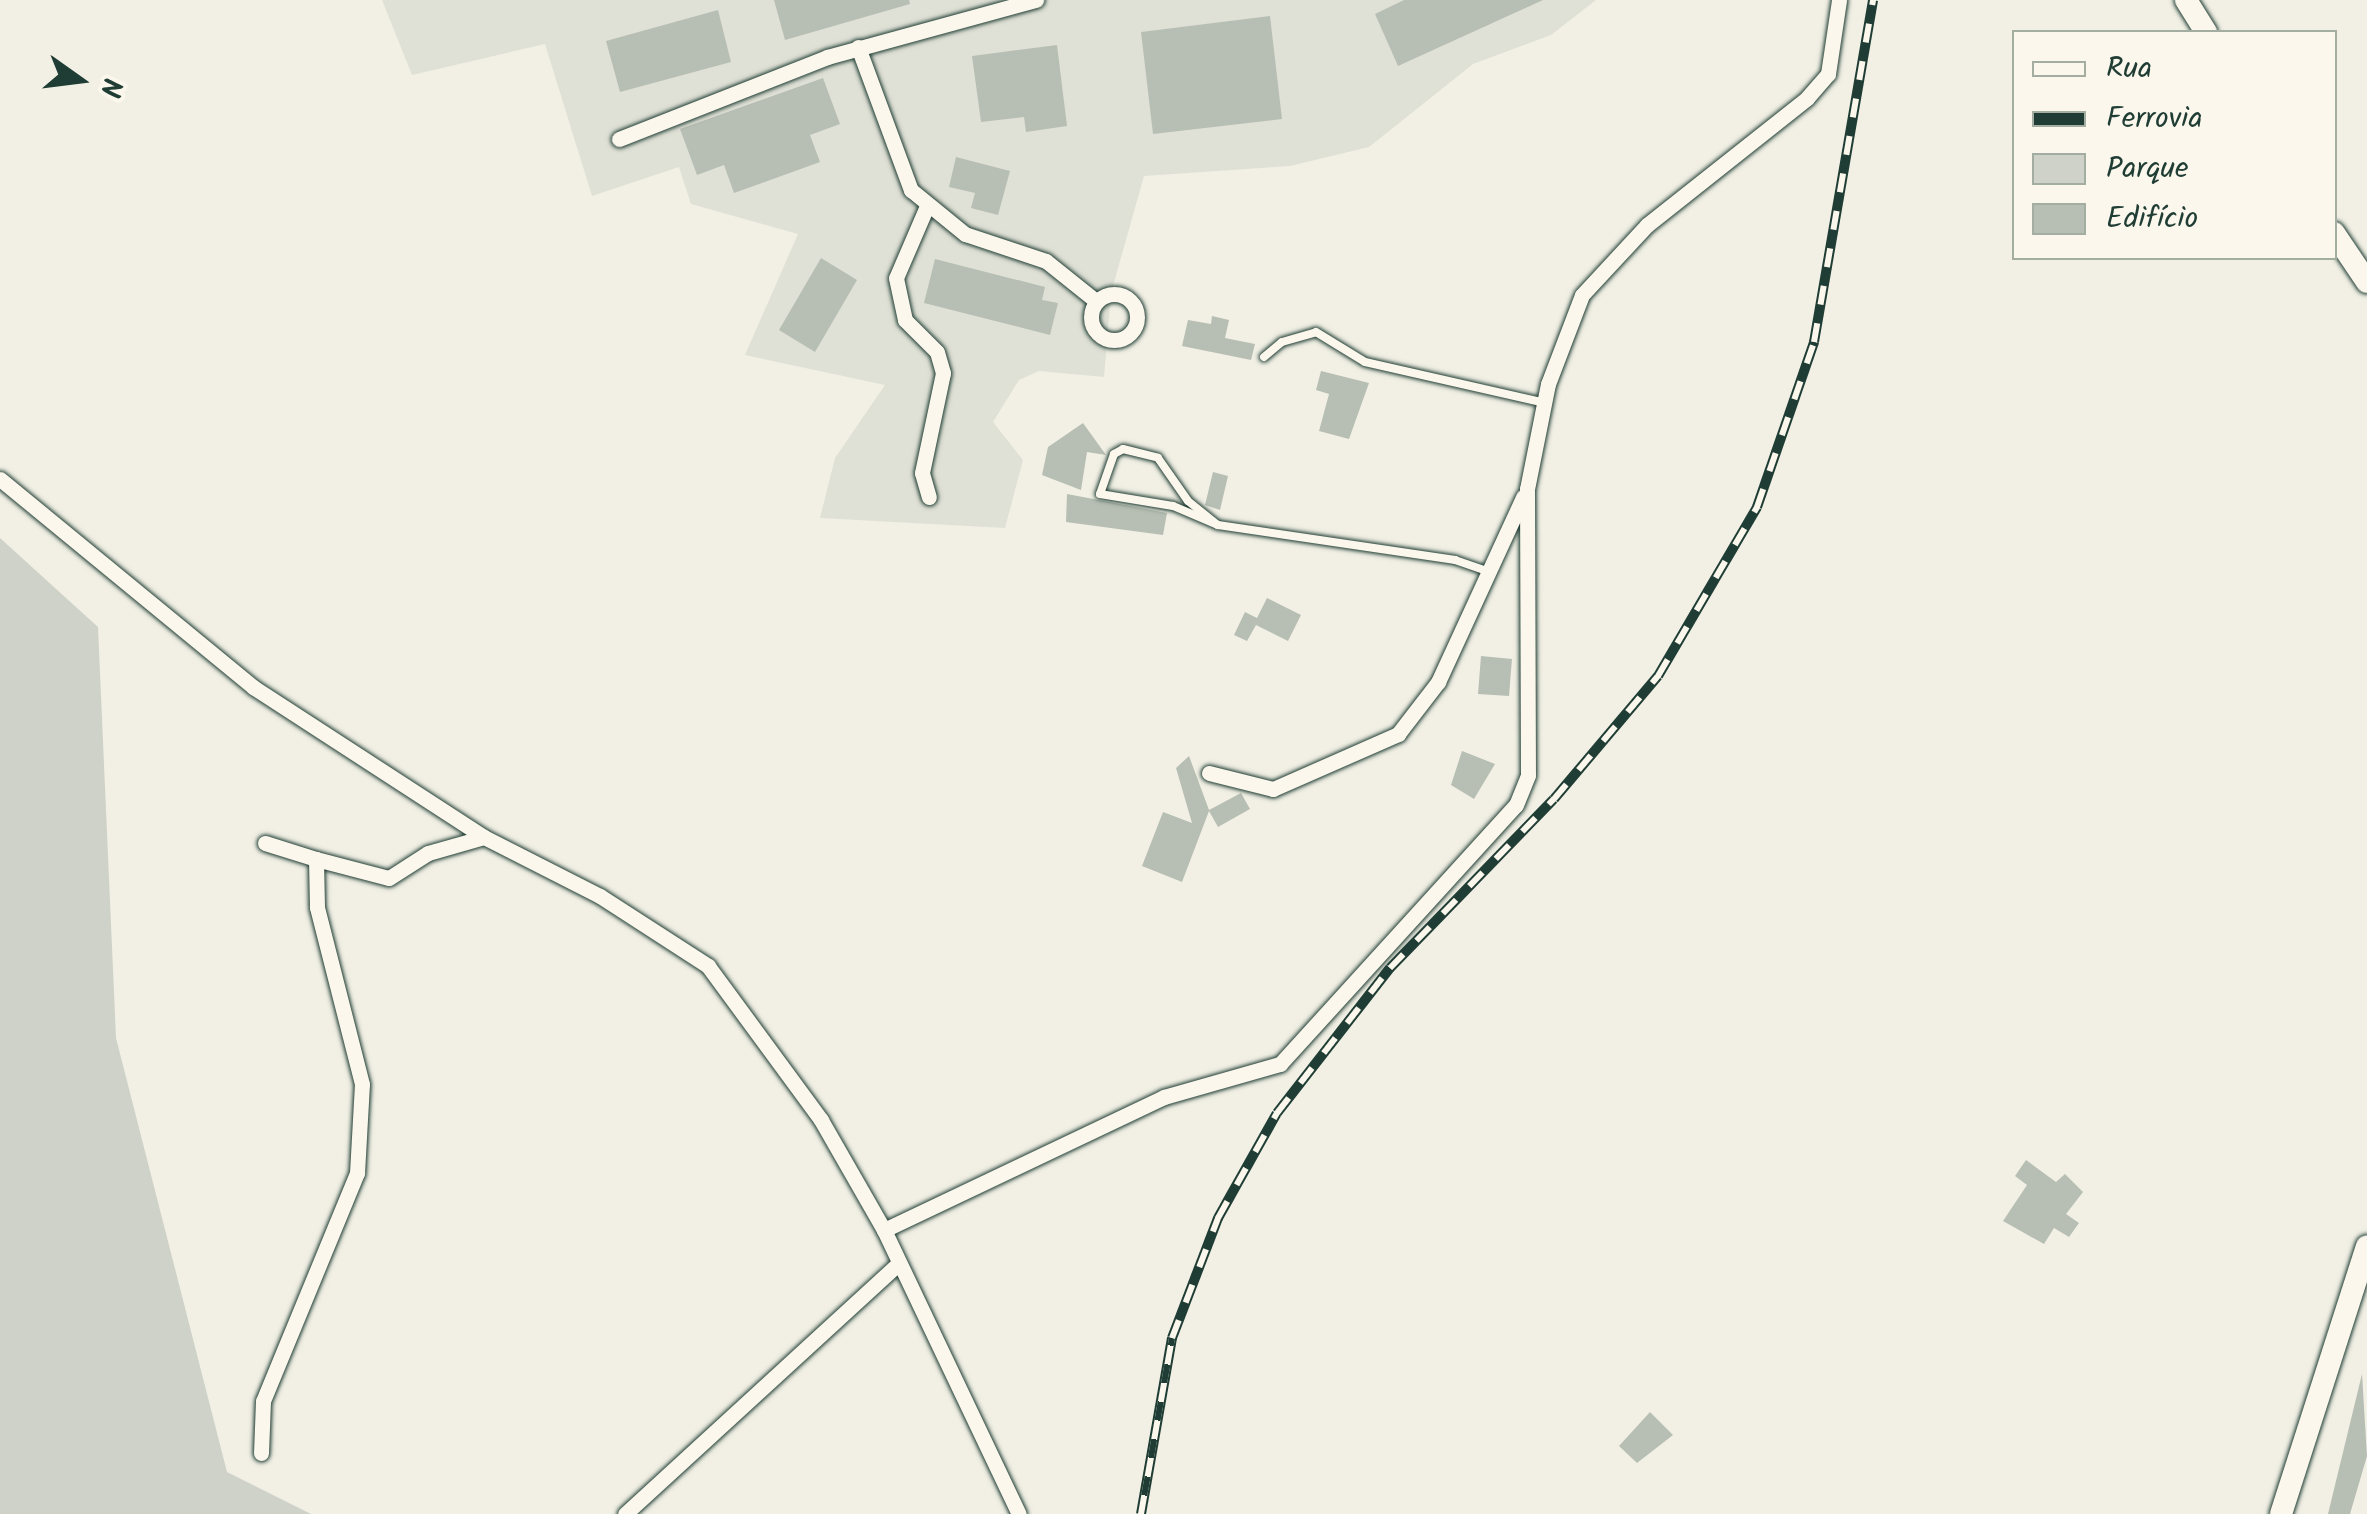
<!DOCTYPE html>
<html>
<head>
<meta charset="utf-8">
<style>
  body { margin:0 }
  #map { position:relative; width:2367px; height:1514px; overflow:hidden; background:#f2f0e5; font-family:Kalam,sans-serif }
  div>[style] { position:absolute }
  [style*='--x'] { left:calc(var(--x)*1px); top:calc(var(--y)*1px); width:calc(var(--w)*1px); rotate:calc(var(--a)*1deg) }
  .built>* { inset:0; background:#e0e1d6 }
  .green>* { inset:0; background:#cfd2c8 }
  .building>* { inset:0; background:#b7beb3 }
  .roads { filter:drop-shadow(0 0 2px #1f3d34) drop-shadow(0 0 2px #1f3d34) }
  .service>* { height:8px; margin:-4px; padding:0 4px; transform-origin:4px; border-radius:4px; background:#fbf7ec }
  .minor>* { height:15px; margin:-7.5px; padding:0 7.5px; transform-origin:7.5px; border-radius:7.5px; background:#fbf7ec }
  .minor>.ring { margin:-7.5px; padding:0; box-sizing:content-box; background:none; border:15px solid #fbf7ec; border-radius:50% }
  .secondary>* { height:22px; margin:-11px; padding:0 11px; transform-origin:11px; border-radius:11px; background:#fbf7ec }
  .rail>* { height:10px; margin-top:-5px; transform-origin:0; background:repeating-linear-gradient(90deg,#fbf7ec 0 19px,#1f3d34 0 38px); box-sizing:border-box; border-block:2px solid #1f3d34 }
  span { translate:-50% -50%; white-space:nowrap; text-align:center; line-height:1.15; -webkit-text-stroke:8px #fbf7ec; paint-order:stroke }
  .legend { position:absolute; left:2012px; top:30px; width:325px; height:230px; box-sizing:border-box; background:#fbf7ec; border:2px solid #a3ada2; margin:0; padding:12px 18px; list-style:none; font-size:30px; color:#1f3d34 }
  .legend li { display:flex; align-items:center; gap:20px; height:50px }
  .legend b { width:50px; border:2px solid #a3ada2 }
  .north { position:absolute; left:30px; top:30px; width:100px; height:100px; -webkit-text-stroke:8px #fbf7ec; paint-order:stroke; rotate:104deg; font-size:28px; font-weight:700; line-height:40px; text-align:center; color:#1f3d34 }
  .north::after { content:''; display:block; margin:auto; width:35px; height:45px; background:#1f3d34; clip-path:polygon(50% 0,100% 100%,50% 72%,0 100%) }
</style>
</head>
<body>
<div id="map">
  <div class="built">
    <i style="clip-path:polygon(382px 0,1596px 0,1551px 35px,1473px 64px,1369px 147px,1290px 166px,1144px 176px,1111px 293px,1104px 377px,1039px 371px,1019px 380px,993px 422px,1023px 460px,1005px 528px,820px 518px,835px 458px,885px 385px,745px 355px,798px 234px,691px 204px,679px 167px,592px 196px,545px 44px,412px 75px)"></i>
  </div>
  <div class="green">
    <i style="clip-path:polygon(0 538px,98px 627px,116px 1038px,227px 1472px,311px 1514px,0 1514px)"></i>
  </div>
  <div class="building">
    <i style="clip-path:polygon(774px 0,909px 0,910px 4px,785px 40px)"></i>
    <i style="clip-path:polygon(1404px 0,1543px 0,1398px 66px,1375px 14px)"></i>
    <i style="clip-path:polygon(718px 10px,731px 62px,620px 92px,606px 41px)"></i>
    <i style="clip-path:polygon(1270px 16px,1282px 119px,1153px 134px,1141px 32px)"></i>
    <i style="clip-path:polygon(1057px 45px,1067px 126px,1026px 132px,1024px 117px,981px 122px,972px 56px)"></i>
    <i style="clip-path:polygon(823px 78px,840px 124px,810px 135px,820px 162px,734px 193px,724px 165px,697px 175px,680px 129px)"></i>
    <i style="clip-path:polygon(956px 157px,1010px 171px,998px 215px,971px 208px,975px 193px,949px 187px)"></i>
    <i style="clip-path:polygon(821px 258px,857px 280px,815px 352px,779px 330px)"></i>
    <i style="clip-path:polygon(935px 259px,1045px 287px,1042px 300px,1058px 303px,1050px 335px,924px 303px)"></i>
    <i style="clip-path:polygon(1212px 316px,1229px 320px,1225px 338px,1255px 344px,1251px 360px,1182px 346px,1188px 320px,1211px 324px)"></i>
    <i style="clip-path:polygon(1321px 371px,1369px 383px,1349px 439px,1319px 431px,1329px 394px,1316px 390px)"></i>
    <i style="clip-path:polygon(1083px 423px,1106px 455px,1087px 452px,1081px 490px,1042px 475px,1048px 447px)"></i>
    <i style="clip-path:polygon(1213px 472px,1228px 476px,1220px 510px,1205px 505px)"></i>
    <i style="clip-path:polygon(1067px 494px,1167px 513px,1163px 535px,1066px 522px)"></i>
    <i style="clip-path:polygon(1267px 598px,1301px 615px,1288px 641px,1256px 625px,1247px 641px,1234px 635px,1245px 612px,1257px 618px)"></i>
    <i style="clip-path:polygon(1481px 656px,1512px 659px,1509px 696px,1478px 694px)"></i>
    <i style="clip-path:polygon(1462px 751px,1495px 764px,1474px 799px,1451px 785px)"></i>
    <i style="clip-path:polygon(1189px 756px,1209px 810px,1241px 793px,1250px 809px,1218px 827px,1209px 811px,1182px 882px,1142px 866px,1163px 812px,1192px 823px,1176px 768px)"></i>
    <i style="clip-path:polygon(2026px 1160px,2056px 1182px,2065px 1174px,2083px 1192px,2066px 1214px,2079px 1223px,2069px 1237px,2054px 1228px,2044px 1244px,2003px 1221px,2027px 1185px,2015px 1176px)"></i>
    <i style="clip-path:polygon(2362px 1374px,2367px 1456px,2350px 1514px,2328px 1514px)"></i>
    <i style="clip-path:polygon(1650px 1412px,1673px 1435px,1637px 1463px,1619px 1446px)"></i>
  </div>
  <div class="roads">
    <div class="service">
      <i style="--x:1264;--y:357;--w:23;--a:-40"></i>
      <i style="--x:1282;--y:342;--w:35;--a:-16"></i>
      <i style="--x:1316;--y:332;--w:57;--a:31.5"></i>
      <i style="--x:1365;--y:362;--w:185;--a:12.8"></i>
      <i style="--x:1218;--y:525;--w:49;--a:-157.1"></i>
      <i style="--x:1173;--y:506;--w:74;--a:-170.7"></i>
      <i style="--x:1100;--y:494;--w:42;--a:-70.7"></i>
      <i style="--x:1114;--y:454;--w:10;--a:-29"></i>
      <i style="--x:1123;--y:449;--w:36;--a:14"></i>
      <i style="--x:1158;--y:458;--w:52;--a:55.1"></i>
      <i style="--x:1188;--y:501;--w:38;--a:39"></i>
      <i style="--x:1218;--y:525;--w:240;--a:8.4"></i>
      <i style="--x:1455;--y:560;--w:36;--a:19"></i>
    </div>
    <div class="minor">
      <i style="--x:858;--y:47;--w:153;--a:69.7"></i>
      <i style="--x:911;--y:190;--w:70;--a:39.2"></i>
      <i style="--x:965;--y:234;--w:85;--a:18.4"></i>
      <i style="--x:1046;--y:261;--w:64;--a:38.7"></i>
      <i style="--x:619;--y:139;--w:224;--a:-21.5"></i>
      <i style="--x:827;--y:57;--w:217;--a:-15.3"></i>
      <i style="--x:927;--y:206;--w:78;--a:113.3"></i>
      <i style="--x:896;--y:278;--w:43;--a:77.9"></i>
      <i style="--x:905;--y:320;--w:45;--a:45"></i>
      <i style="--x:937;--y:352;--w:22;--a:74"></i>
      <i style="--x:943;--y:373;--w:102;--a:101.9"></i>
      <i style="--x:922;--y:473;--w:25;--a:74"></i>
      <i class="ring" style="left:1091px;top:294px;width:31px;height:31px"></i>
      <i style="--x:0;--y:479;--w:328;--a:39.4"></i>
      <i style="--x:253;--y:687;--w:275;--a:33"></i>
      <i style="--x:484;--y:837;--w:130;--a:27"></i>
      <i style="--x:600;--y:896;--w:129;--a:32.9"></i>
      <i style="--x:708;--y:966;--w:191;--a:53.7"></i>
      <i style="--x:821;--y:1120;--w:127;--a:60.2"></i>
      <i style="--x:884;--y:1230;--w:314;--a:64.6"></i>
      <i style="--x:1209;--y:773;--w:66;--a:14"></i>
      <i style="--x:1273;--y:789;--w:137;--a:-23.7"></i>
      <i style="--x:1398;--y:734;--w:66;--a:-52.4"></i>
      <i style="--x:1438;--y:682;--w:204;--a:-65.3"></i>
      <i style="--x:265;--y:843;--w:53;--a:17.4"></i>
      <i style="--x:884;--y:1230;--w:310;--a:-25.4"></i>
      <i style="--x:1164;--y:1097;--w:121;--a:-15.9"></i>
      <i style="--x:1280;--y:1064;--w:350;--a:-47.7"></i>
      <i style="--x:1516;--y:805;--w:32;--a:-68"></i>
      <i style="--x:1528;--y:775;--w:286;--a:-90.2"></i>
      <i style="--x:1527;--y:489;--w:107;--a:-78.7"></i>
      <i style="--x:1548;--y:384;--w:95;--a:-69.1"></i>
      <i style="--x:1582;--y:295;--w:96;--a:-47.1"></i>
      <i style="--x:1647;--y:225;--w:204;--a:-38.4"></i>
      <i style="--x:1807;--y:98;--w:32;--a:-49"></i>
      <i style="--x:1828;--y:74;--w:75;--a:-81.5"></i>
      <i style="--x:261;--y:1453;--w:52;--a:-87.8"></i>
      <i style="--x:263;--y:1401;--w:247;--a:-67.6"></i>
      <i style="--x:357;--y:1173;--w:89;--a:-86.8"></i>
      <i style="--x:362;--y:1084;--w:183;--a:-104.3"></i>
      <i style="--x:317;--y:907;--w:48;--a:-91.2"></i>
      <i style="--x:316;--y:859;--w:75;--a:14.6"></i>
      <i style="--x:389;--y:878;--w:46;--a:-32.7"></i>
      <i style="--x:428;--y:853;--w:58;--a:-15.9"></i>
      <i style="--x:625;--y:1514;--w:369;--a:-42.5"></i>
    </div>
    <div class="secondary">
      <i style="--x:2186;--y:0;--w:38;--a:58"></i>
      <i style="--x:2334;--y:233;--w:59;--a:56"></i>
      <i style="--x:2281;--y:1514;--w:281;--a:-72.2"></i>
    </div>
  </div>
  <div class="rail">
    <i style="--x:1141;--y:1514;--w:179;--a:-80"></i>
    <i style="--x:1172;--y:1338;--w:129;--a:-69"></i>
    <i style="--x:1218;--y:1218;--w:120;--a:-60.7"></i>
    <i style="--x:1277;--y:1113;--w:184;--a:-52.1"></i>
    <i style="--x:1390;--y:968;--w:235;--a:-45.9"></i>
    <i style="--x:1554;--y:799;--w:161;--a:-49.8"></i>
    <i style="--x:1658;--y:676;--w:196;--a:-59.6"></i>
    <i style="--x:1757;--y:507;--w:175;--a:-70.9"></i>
    <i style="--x:1814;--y:342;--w:347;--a:-80.2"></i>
  </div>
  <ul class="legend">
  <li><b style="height:12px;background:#fbf7ec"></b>Rua</li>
  <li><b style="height:12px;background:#1f3d34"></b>Ferrovia</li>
  <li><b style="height:28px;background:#cfd2c8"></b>Parque</li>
  <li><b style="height:28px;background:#b7beb3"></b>Edifício</li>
  </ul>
  <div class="north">N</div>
</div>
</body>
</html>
